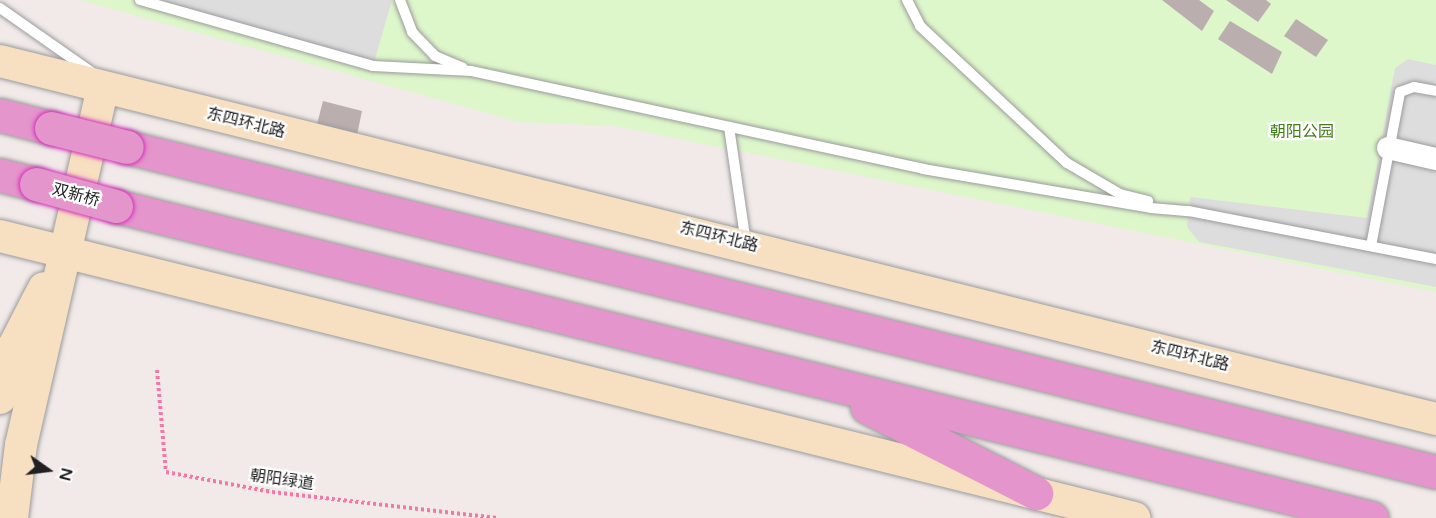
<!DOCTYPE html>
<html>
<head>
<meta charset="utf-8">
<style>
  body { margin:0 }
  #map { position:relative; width:1436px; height:518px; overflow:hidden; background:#f1eae9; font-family:"Varela Round","Noto Sans SC",sans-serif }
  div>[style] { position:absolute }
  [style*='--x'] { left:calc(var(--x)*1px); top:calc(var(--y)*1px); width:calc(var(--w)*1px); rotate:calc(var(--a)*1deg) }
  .park>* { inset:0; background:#ddf7ca }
  .parking>* { inset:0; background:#ddd }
  .building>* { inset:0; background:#bbaeaf }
  .path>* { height:4px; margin-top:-2px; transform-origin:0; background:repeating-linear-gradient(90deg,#f378a8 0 3px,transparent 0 6px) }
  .roads { filter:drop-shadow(0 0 2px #9b9b9b) drop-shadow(0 0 2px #9b9b9b) }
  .lane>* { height:10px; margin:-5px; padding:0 5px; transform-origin:5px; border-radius:5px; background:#fff }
  .street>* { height:22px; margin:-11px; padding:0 11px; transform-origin:11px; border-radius:11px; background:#fff }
  .secondary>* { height:32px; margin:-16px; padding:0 16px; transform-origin:16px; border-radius:16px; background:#f7dfc1 }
  .highway>* { height:33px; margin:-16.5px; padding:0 16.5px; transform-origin:16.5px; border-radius:16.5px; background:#e495cb }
  .bridges { filter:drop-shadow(0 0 2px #d332ba) drop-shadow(0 0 2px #d332ba) }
  .highway-bridge>* { height:33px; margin:-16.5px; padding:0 16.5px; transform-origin:16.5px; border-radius:16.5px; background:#e495cb }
  span { translate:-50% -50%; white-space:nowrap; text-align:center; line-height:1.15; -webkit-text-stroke:4.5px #fff; paint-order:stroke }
  .street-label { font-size:16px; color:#212121 }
  .park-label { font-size:16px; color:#3e7d12 }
  .north { position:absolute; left:18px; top:440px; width:60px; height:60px; -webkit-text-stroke:4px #fff; paint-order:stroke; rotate:104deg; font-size:16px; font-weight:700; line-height:24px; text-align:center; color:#212121 }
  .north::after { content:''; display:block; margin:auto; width:21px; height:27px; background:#212121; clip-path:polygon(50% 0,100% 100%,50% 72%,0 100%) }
</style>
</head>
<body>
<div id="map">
  <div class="park">
    <i style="clip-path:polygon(80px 0,1436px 0,1436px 292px,615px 126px,519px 122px)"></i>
  </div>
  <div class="parking">
    <i style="clip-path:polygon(140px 0,392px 0,373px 66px)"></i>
    <i style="clip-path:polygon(1408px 59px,1436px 65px,1436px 287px,1199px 242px,1187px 227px,1190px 197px,1367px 218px,1395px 68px)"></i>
  </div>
  <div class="building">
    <i style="clip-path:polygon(1162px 0,1199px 0,1214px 11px,1202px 31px)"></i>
    <i style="clip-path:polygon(1226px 0,1266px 0,1271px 4px,1258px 22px)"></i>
    <i style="clip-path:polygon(1296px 19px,1328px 40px,1316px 57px,1284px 36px)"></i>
    <i style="clip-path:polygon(1230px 21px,1282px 52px,1272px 74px,1218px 39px)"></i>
    <i style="clip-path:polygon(323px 101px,362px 111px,357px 135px,317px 124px)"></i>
  </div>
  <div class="path">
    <i style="--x:157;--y:370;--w:102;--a:85"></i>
    <i style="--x:166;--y:472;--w:108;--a:10.7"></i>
    <i style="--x:272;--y:492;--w:227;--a:6.6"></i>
  </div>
  <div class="roads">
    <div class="lane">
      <i style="--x:140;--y:0;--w:242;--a:15.8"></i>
      <i style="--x:373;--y:66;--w:98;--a:2.9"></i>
      <i style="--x:471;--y:71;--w:463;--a:12.2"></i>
      <i style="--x:923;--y:169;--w:231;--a:9.7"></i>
      <i style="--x:1151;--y:208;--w:38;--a:5"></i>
      <i style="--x:1189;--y:211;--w:252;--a:11"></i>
      <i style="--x:400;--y:0;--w:34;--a:69"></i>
      <i style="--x:412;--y:32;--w:33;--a:46"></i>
      <i style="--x:435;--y:56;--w:30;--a:23"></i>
      <i style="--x:907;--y:0;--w:29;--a:63"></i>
      <i style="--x:920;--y:26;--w:201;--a:43"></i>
      <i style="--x:1067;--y:163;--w:61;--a:30.3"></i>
      <i style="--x:1120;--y:194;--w:29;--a:14"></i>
      <i style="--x:0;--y:8;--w:113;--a:35"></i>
      <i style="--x:729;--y:127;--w:118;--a:81.7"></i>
      <i style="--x:1371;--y:246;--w:157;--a:-79.3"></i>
      <i style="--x:1400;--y:92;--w:15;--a:-20"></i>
      <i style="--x:1414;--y:87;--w:22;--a:10"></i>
    </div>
    <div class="street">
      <i style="--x:1388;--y:148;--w:49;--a:12.9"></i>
    </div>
    <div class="secondary">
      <i style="--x:0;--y:61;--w:1480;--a:14"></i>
      <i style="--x:0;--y:236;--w:1169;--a:13.96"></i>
      <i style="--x:0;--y:398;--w:54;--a:-74.9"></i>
      <i style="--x:14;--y:346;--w:65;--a:-62.7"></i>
      <i style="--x:12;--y:518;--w:74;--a:-83"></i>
      <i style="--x:21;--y:445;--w:366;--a:-77.1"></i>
    </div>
    <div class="highway">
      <i style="--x:0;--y:115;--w:53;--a:14.3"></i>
      <i style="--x:127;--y:147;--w:1349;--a:13.94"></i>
      <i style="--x:0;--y:175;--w:37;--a:14"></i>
      <i style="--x:116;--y:206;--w:1294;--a:13.95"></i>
      <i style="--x:867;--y:407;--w:190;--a:27"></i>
    </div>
  </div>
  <div class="bridges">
    <div class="highway-bridge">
      <i style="--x:51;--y:128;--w:78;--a:14"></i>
      <i style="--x:36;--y:184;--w:83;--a:15.4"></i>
    </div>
  </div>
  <div class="street-label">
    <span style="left:246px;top:123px;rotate:14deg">东四环北路</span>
    <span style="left:76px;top:195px;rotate:15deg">双新桥</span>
    <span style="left:719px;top:237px;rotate:14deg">东四环北路</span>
    <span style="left:1190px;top:356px;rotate:14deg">东四环北路</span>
    <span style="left:282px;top:480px;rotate:8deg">朝阳绿道</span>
  </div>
  <div class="park-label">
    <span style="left:1302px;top:132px">朝阳公园</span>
  </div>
  <div class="north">N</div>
</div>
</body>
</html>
